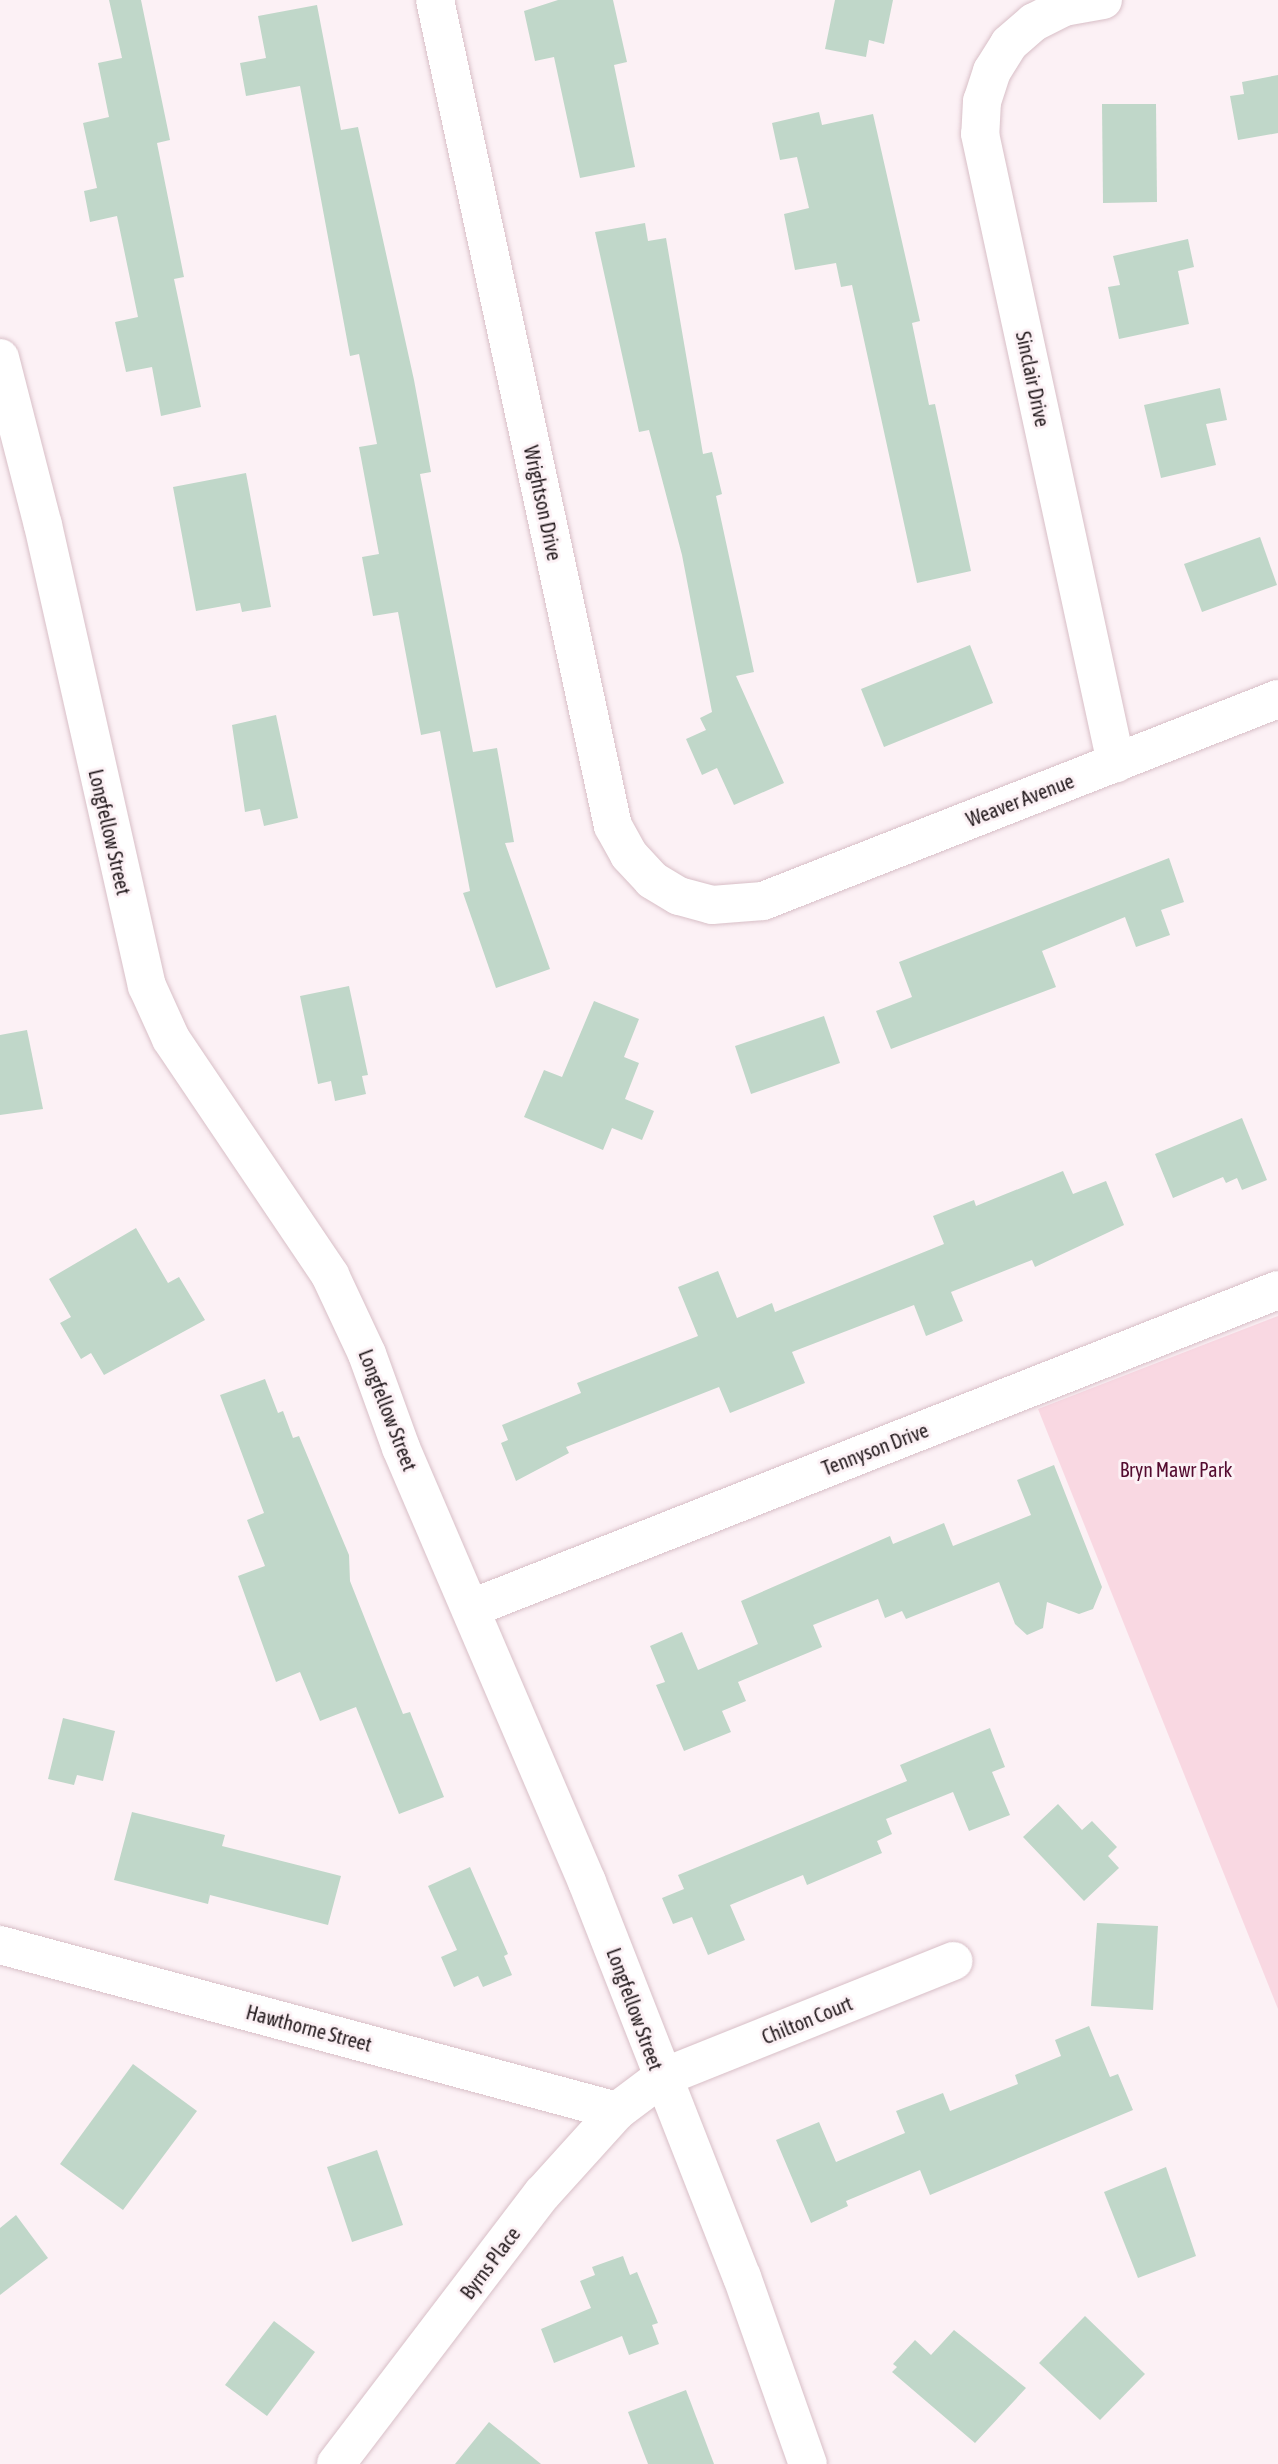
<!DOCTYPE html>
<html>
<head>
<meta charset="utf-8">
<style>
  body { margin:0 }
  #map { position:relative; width:1278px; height:2464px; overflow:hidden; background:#fcf1f5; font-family:"Asap Condensed",sans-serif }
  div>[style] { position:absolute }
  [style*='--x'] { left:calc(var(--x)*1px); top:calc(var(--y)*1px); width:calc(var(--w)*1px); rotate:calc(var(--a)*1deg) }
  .green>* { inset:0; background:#f9d8e2 }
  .building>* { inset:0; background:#c0d7c9 }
  .roads { filter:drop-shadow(0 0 2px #d8bfc7) drop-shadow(0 0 2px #d8bfc7) }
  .minor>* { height:38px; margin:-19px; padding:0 19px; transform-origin:19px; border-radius:19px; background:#fff }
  span { translate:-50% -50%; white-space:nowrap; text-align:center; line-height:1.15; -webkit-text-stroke:6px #fcf1f5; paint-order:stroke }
  .street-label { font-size:20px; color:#21181b }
  .park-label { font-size:20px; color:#530b2f }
</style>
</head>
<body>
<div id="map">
  <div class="green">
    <i style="clip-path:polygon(1278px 1316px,1278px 2009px,1038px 1409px)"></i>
  </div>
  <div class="building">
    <i style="clip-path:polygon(109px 0,141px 0,170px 140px,157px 143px,184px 277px,174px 279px,201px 407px,161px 416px,152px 367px,126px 372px,115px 322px,138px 317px,117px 216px,90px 222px,84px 191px,97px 188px,83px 123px,109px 117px,98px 63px,122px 58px)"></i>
    <i style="clip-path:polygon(558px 0,613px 0,627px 62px,614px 65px,635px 167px,580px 178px,554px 57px,535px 61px,524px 11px)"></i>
    <i style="clip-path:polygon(835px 0,893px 0,884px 44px,869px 40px,866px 57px,825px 49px)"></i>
    <i style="clip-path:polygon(317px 5px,341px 130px,358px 127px,414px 380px,431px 472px,420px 474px,473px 752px,497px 748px,514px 842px,505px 843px,550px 969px,496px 988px,463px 893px,470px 891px,440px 731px,421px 735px,398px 612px,373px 616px,362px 557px,379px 554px,359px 447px,377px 444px,359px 354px,350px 356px,300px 86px,246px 96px,240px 63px,266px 58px,258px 16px)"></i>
    <i style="clip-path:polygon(1278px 75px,1278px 133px,1238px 140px,1230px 96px,1244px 94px,1242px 82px)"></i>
    <i style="clip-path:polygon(1102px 104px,1156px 104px,1157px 202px,1103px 203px)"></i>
    <i style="clip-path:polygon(819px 112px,822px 125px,873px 114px,920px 321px,912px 323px,929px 405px,935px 404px,971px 571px,917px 583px,852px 285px,841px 287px,836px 263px,795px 270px,784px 214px,809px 208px,797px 157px,780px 160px,772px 123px)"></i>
    <i style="clip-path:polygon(645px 223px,648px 241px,666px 238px,703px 454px,712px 452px,722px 494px,716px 496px,754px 672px,736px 676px,784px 783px,734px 805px,717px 768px,702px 775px,686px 739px,706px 730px,700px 718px,712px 712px,682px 555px,649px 430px,639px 432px,595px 232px)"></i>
    <i style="clip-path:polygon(1188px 239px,1194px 267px,1178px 271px,1189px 324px,1119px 339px,1108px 287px,1120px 285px,1113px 256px)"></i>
    <i style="clip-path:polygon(1220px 388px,1227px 420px,1206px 424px,1216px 465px,1161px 478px,1144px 405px)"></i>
    <i style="clip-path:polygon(246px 473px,271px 607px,242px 612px,240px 603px,196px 611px,173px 487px)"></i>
    <i style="clip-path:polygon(1260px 537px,1277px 585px,1202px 612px,1184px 564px)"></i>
    <i style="clip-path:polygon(970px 645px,993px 703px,884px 747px,861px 689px)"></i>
    <i style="clip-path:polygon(276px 715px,298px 818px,264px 826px,260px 809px,245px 812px,232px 725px)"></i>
    <i style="clip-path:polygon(1169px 858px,1184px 902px,1161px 910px,1170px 935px,1136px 947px,1125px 917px,1042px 951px,1056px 987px,891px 1049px,876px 1011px,912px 997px,899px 962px)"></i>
    <i style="clip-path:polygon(349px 986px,368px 1075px,362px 1076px,366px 1094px,335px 1101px,331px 1081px,318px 1084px,300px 996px)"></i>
    <i style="clip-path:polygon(594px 1001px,639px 1019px,624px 1057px,639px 1063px,625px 1099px,654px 1111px,642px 1140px,612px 1128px,603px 1150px,524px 1117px,544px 1070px,562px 1077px)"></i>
    <i style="clip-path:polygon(824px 1016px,840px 1063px,751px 1094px,735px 1046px)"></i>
    <i style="clip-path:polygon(27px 1030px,43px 1109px,0 1115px,0 1035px)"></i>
    <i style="clip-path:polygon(1242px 1118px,1267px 1180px,1242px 1190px,1237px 1178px,1226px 1183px,1223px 1177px,1173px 1198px,1155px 1154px)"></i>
    <i style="clip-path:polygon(1063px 1171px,1073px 1194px,1106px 1181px,1124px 1225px,1035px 1267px,1032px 1260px,951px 1292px,963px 1321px,926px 1336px,914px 1305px,792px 1352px,805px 1383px,730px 1413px,719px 1387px,566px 1447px,569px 1453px,516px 1481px,501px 1443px,508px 1440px,502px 1425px,581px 1393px,577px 1383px,698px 1336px,678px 1287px,718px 1271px,737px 1318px,772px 1303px,775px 1312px,944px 1244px,933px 1216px,974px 1200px,976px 1206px)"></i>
    <i style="clip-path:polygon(136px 1228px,168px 1283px,179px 1277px,205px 1320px,104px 1375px,91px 1353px,81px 1359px,60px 1323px,71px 1317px,49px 1279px)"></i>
    <i style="clip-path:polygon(265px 1379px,278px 1413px,283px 1411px,293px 1438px,299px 1436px,349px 1555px,350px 1581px,382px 1662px,403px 1714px,410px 1712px,444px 1797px,399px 1814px,356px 1707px,320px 1721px,300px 1672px,276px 1682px,238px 1576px,265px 1566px,247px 1520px,264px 1513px,220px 1395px)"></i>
    <i style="clip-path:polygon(1054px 1465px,1102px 1587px,1093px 1609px,1079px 1614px,1047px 1602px,1043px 1628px,1027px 1635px,1015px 1624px,999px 1582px,906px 1619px,902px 1611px,885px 1618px,878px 1599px,813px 1625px,822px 1647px,738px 1682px,746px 1701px,722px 1711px,731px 1732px,684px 1751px,656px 1685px,665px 1682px,650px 1646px,682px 1632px,698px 1670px,758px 1644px,741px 1601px,890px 1536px,893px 1544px,944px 1523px,953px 1546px,1031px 1515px,1017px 1480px)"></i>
    <i style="clip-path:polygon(63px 1718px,115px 1731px,103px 1781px,77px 1775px,74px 1785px,48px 1779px)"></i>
    <i style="clip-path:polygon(990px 1728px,1005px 1767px,992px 1772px,1010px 1815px,969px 1831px,953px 1792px,886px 1819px,892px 1834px,877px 1841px,882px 1853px,807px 1885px,803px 1875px,730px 1905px,745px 1940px,708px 1955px,692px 1917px,673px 1924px,662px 1898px,684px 1889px,678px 1875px,907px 1781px,900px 1765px)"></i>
    <i style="clip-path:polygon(1058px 1804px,1082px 1830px,1092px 1821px,1117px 1847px,1108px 1856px,1119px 1868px,1084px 1901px,1023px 1837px)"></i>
    <i style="clip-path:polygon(132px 1812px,225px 1835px,222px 1846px,341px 1876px,328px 1925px,210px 1895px,208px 1904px,114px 1880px)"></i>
    <i style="clip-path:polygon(470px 1867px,508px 1954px,504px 1956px,512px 1975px,483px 1987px,478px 1976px,454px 1987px,441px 1957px,457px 1950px,428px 1886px)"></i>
    <i style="clip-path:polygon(1097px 1923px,1158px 1926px,1153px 2010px,1091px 2006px)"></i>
    <i style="clip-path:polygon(1089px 2026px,1110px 2077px,1118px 2074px,1133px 2110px,930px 2195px,920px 2170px,846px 2201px,848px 2206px,811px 2223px,776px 2140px,819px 2122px,836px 2162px,905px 2133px,896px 2111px,943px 2093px,950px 2111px,1018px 2084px,1015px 2075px,1061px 2056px,1055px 2040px)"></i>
    <i style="clip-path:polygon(133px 2064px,197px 2111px,123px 2210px,60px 2164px)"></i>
    <i style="clip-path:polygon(377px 2150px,403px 2225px,352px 2242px,327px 2167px)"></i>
    <i style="clip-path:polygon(1166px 2167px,1196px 2256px,1138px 2278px,1104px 2192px)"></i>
    <i style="clip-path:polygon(16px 2215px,48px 2258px,0 2295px,0 2228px)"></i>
    <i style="clip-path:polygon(623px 2256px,630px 2275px,637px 2272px,658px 2323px,652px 2325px,659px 2344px,629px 2355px,622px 2336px,554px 2363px,541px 2329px,591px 2308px,580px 2281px,595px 2275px,592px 2267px)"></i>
    <i style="clip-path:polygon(1085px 2316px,1145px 2374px,1100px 2420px,1039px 2363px)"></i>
    <i style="clip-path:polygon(274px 2321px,315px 2352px,267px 2416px,225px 2385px)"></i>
    <i style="clip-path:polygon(954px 2330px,1026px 2388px,975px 2443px,892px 2372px,897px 2367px,893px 2364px,915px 2340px,931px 2355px)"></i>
    <i style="clip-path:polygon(686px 2390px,714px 2464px,648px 2464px,628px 2412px)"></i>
    <i style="clip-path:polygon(489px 2422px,541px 2464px,455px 2464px)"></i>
  </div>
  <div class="roads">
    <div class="minor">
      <i style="--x:435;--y:0;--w:845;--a:77.84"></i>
      <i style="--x:613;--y:826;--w:33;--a:61"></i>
      <i style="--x:629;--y:855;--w:34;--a:47"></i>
      <i style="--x:652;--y:880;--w:31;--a:31"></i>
      <i style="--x:679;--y:896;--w:34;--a:15"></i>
      <i style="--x:712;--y:905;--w:51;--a:-4.5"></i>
      <i style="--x:763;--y:901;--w:553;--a:-21.42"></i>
      <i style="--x:1103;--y:0;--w:40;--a:170"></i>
      <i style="--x:1064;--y:7;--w:34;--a:153"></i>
      <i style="--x:1034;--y:22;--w:33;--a:139"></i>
      <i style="--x:1009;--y:44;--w:32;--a:122"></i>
      <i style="--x:992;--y:71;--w:32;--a:108"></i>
      <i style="--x:982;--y:101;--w:33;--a:93"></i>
      <i style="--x:980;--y:134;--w:644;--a:77.8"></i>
      <i style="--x:0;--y:358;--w:172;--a:75.6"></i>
      <i style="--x:43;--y:525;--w:473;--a:77.3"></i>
      <i style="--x:147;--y:986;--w:58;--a:65.6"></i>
      <i style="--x:171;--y:1039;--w:285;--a:56"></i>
      <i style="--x:330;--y:1275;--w:87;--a:64.9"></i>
      <i style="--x:367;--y:1354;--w:100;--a:70.1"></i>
      <i style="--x:401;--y:1448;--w:472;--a:66.8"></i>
      <i style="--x:587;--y:1882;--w:424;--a:68.6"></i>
      <i style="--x:742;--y:2277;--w:198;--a:70.6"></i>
      <i style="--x:472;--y:1608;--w:866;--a:-21.53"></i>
      <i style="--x:0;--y:1945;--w:639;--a:15.06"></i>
      <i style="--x:336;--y:2464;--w:340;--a:-52.7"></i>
      <i style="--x:542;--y:2194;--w:112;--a:-47.9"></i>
      <i style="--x:617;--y:2111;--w:55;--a:-36.9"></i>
      <i style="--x:661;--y:2078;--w:315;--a:-21.8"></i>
    </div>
  </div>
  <div class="street-label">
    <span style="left:1033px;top:379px;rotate:78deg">Sinclair Drive</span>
    <span style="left:543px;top:503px;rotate:78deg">Wrightson Drive</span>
    <span style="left:1020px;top:800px;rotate:-21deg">Weaver Avenue</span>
    <span style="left:110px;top:832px;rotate:77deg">Longfellow Street</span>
    <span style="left:388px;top:1410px;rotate:69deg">Longfellow Street</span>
    <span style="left:875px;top:1449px;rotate:-21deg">Tennyson Drive</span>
    <span style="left:635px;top:2009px;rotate:70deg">Longfellow Street</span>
    <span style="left:807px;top:2020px;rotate:-22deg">Chilton Court</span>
    <span style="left:309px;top:2028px;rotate:15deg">Hawthorne Street</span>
    <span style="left:490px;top:2263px;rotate:-53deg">Byrns Place</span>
  </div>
  <div class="park-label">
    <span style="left:1176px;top:1469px">Bryn Mawr Park</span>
  </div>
</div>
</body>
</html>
